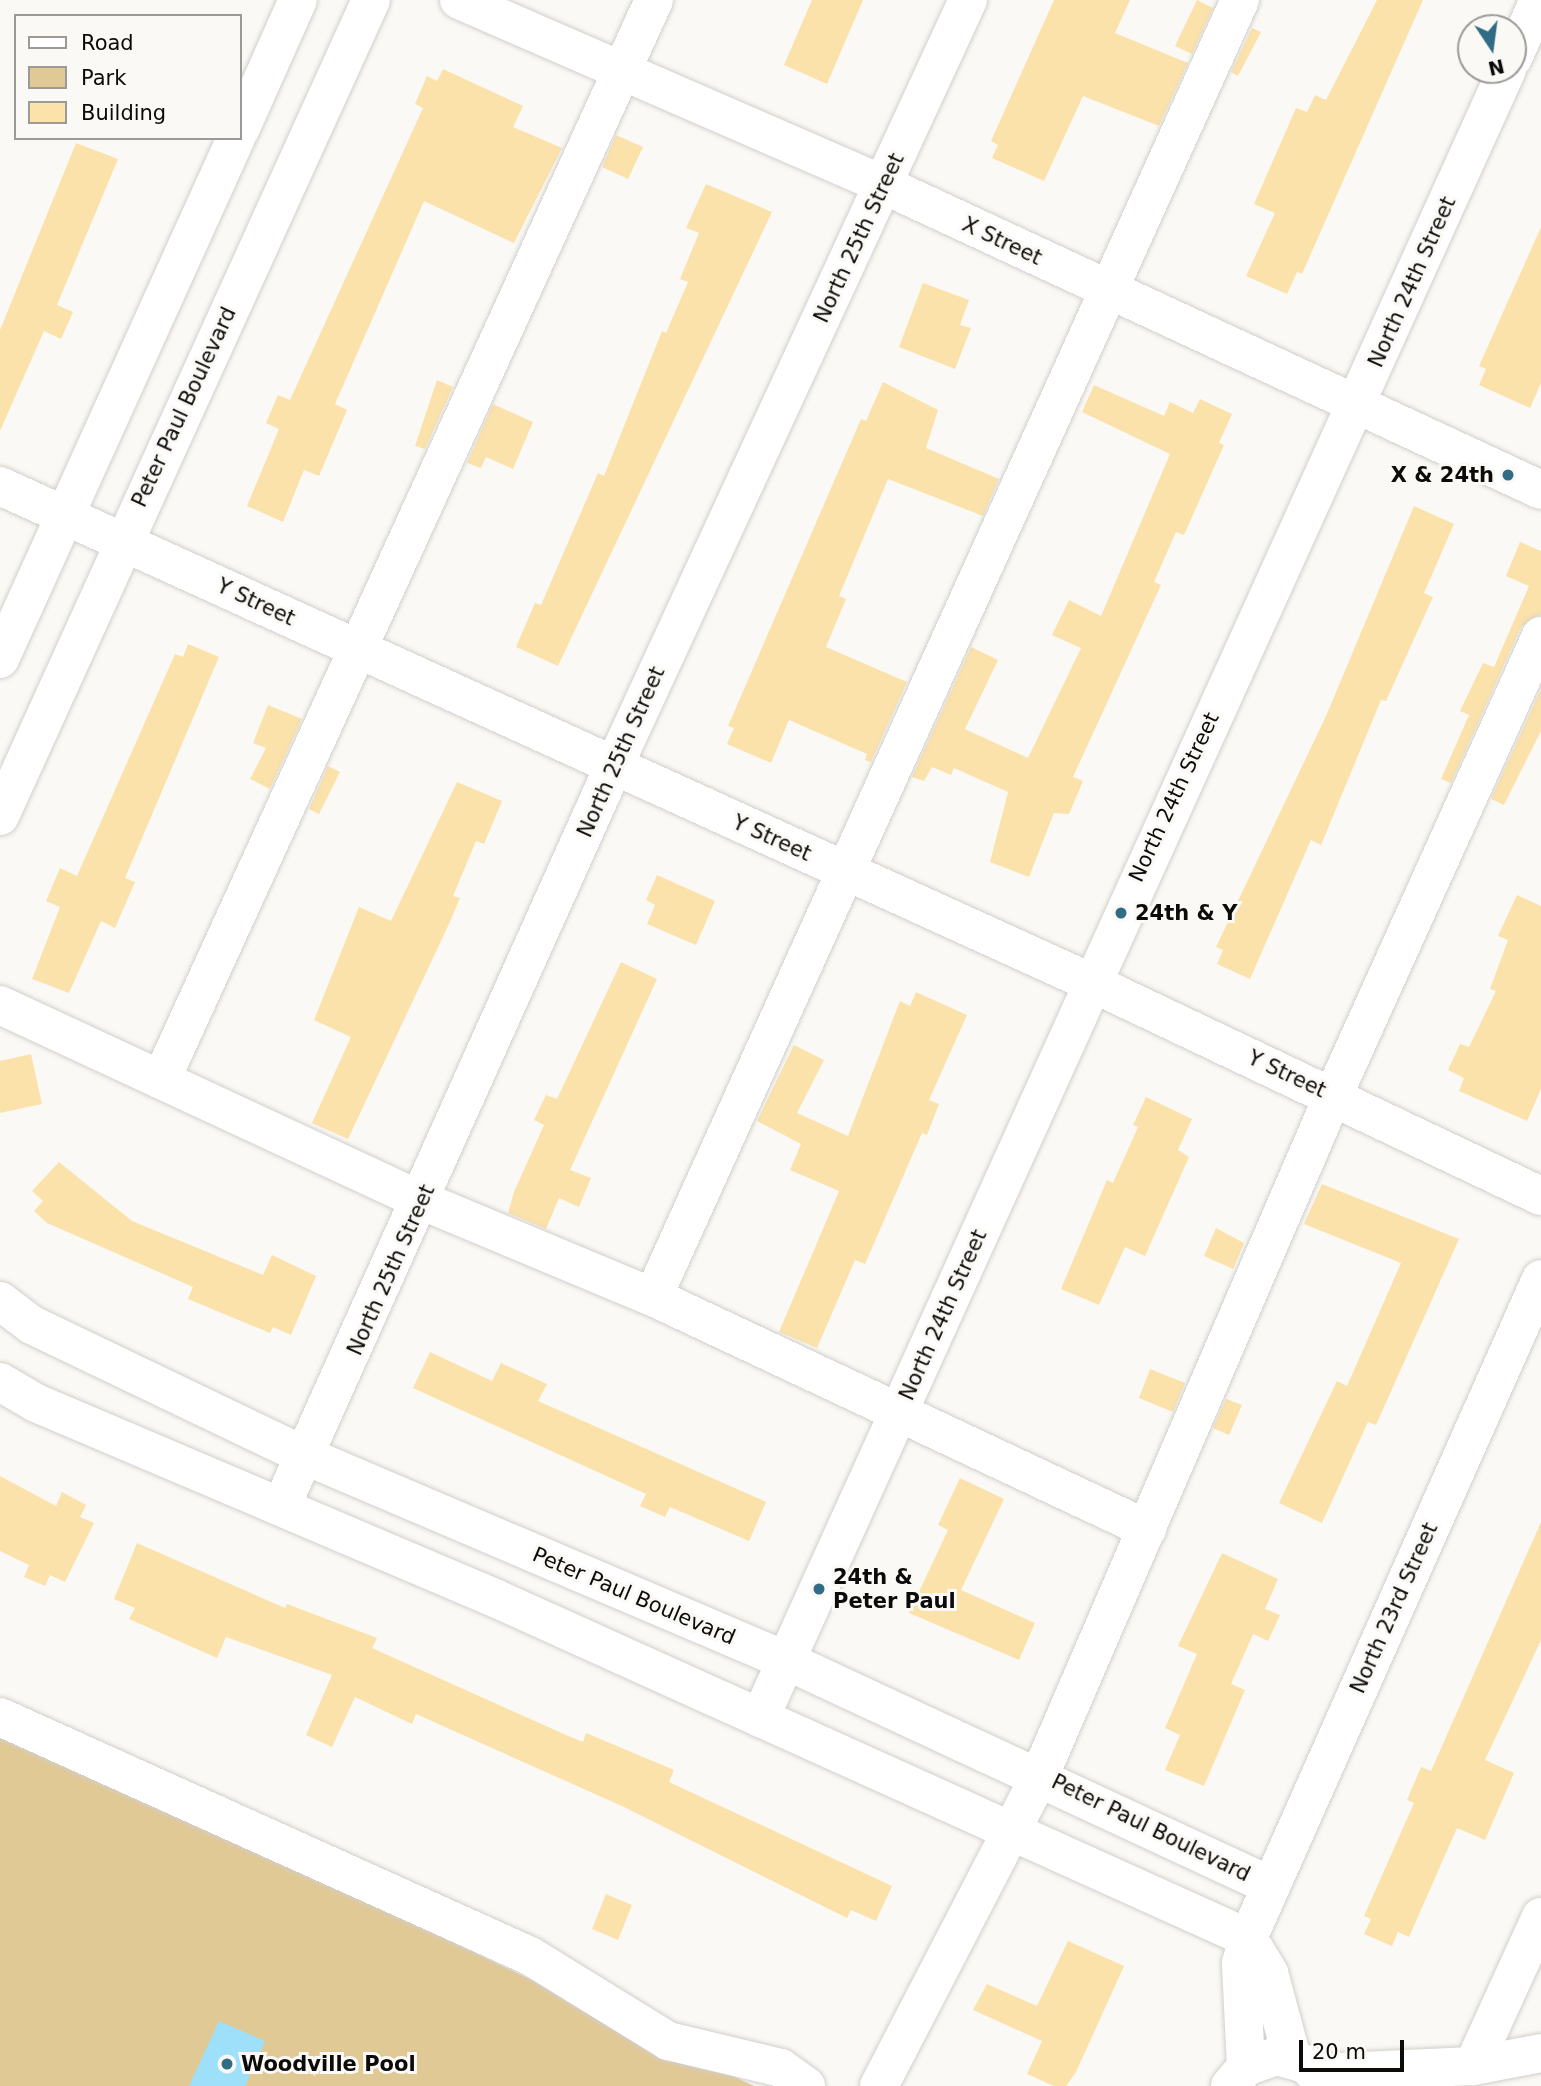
<!DOCTYPE html>
<html>
<head>
<meta charset="utf-8">
<style>
  body { margin:0 }
  #map { position:relative; width:1541px; height:2086px; overflow:hidden; background:#fbf9f5; font-family:"DejaVu Sans",sans-serif }
  div>[style] { position:absolute }
  [style*='--x'] { left:calc(var(--x)*1px); top:calc(var(--y)*1px); width:calc(var(--w)*1px); rotate:calc(var(--a)*1deg) }
  .green>* { inset:0; background:#e1c996 }
  .water>* { inset:0; background:#9edffa }
  .building>* { inset:0; background:#fbe2ab }
  .roads { filter:drop-shadow(0 0 2px #d1cfcb) drop-shadow(0 0 2px #d1cfcb) }
  .minor>* { height:38px; margin:-19px; padding:0 19px; transform-origin:19px; border-radius:19px; background:#fff }
  .major>* { height:38px; margin:-19px; padding:0 19px; transform-origin:19px; border-radius:19px; background:#fff }
  .dots>* { width:19px; height:19px; translate:-50% -50%; box-sizing:border-box; border:4px solid #fbf9f5; border-radius:50% }
  span { translate:-50% -50%; white-space:nowrap; text-align:center; line-height:1.15; -webkit-text-stroke:6px #fbf9f5; paint-order:stroke }
  .street-label { font-size:21px; color:#0c0b0a }
  .poi-label { font-size:21px; color:#0c0b0a; font-weight:700 }
  .right { translate:-100% -50%; text-align:right }
  .left { translate:0 -50%; text-align:left }
  .legend { position:absolute; left:14px; top:14px; width:228px; height:126px; box-sizing:border-box; background:#fbf9f5; border:2px solid #9b9a97; margin:0; padding:9px 12px; list-style:none; font-size:21px; color:#0c0b0a }
  .legend li { display:flex; align-items:center; gap:14px; height:35px }
  .legend b { width:35px; border:2px solid #9b9a97 }
  .north { position:absolute; left:1457px; top:14px; width:70px; height:70px; box-sizing:border-box; background:#fbf9f5; border:2px solid #9b9a97; border-radius:50%; rotate:167deg; font-size:19px; font-weight:700; line-height:28px; text-align:center; color:#0c0b0a }
  .north::after { content:''; display:block; margin:auto; width:24px; height:32px; background:#306d84; clip-path:polygon(50% 0,100% 100%,50% 72%,0 100%) }
  .scale { position:absolute; left:1299px; top:2040px; width:105px; height:32px; box-sizing:border-box; border:4px solid #0c0b0a; border-top:0; padding-left:9px; font-size:21px; line-height:24px; white-space:nowrap; color:#0c0b0a; -webkit-text-stroke:5px #fbf9f5; paint-order:stroke }
</style>
</head>
<body>
<div id="map">
  <div class="green">
    <i style="clip-path:polygon(0 1726px,754px 2086px,0 2086px)"></i>
  </div>
  <div class="water">
    <i style="clip-path:polygon(219px 2021px,265px 2041px,245px 2086px,189px 2086px)"></i>
  </div>
  <div class="building">
    <i style="clip-path:polygon(812px 0,863px 0,827px 84px,784px 65px)"></i>
    <i style="clip-path:polygon(1054px 0,1130px 0,1115px 33px,1188px 63px,1159px 126px,1083px 96px,1044px 181px,992px 158px,998px 145px,991px 141px)"></i>
    <i style="clip-path:polygon(1197px 0,1213px 8px,1192px 54px,1175px 46px)"></i>
    <i style="clip-path:polygon(1377px 0,1423px 0,1302px 274px,1297px 272px,1287px 294px,1246px 276px,1275px 213px,1254px 204px,1296px 108px,1307px 112px,1315px 95px,1326px 100px)"></i>
    <i style="clip-path:polygon(1252px 28px,1261px 32px,1238px 76px,1231px 72px)"></i>
    <i style="clip-path:polygon(443px 69px,523px 106px,513px 127px,562px 148px,514px 243px,424px 201px,335px 404px,347px 410px,319px 476px,304px 470px,283px 522px,247px 506px,279px 429px,266px 423px,278px 395px,290px 400px,423px 108px,415px 104px,427px 76px,437px 81px)"></i>
    <i style="clip-path:polygon(616px 135px,643px 147px,628px 179px,602px 167px)"></i>
    <i style="clip-path:polygon(76px 143px,118px 159px,57px 305px,73px 312px,61px 339px,44px 331px,0 431px,0 330px)"></i>
    <i style="clip-path:polygon(706px 184px,772px 212px,558px 666px,516px 647px,535px 603px,541px 605px,598px 473px,604px 476px,662px 331px,666px 333px,688px 282px,680px 279px,699px 233px,686px 228px)"></i>
    <i style="clip-path:polygon(1541px 227px,1541px 383px,1530px 408px,1479px 385px,1486px 369px,1479px 366px)"></i>
    <i style="clip-path:polygon(923px 283px,969px 300px,960px 325px,971px 328px,955px 369px,899px 347px)"></i>
    <i style="clip-path:polygon(437px 380px,453px 387px,425px 449px,415px 446px)"></i>
    <i style="clip-path:polygon(883px 382px,938px 410px,926px 448px,999px 479px,983px 516px,888px 479px,839px 596px,846px 599px,826px 647px,907px 682px,871px 762px,865px 760px,867px 754px,789px 720px,771px 763px,727px 744px,734px 728px,728px 726px,861px 419px,866px 421px)"></i>
    <i style="clip-path:polygon(1094px 385px,1164px 416px,1170px 402px,1193px 413px,1200px 399px,1232px 414px,1219px 443px,1224px 445px,1184px 535px,1176px 532px,1154px 582px,1161px 585px,1073px 777px,1083px 781px,1069px 814px,1054px 813px,1029px 877px,990px 862px,1008px 792px,954px 768px,951px 775px,932px 767px,924px 781px,912px 777px,971px 647px,998px 660px,965px 729px,1028px 758px,1081px 648px,1052px 635px,1069px 600px,1101px 616px,1170px 454px,1082px 412px)"></i>
    <i style="clip-path:polygon(493px 404px,533px 422px,513px 469px,486px 457px,481px 468px,467px 463px)"></i>
    <i style="clip-path:polygon(1414px 506px,1454px 524px,1424px 593px,1433px 597px,1386px 701px,1381px 700px,1321px 845px,1311px 840px,1250px 979px,1217px 964px,1223px 950px,1216px 947px,1326px 716px)"></i>
    <i style="clip-path:polygon(1520px 542px,1541px 551px,1541px 614px,1521px 627px,1451px 783px,1441px 779px,1469px 715px,1460px 711px,1483px 663px,1494px 667px,1529px 586px,1506px 576px)"></i>
    <i style="clip-path:polygon(188px 644px,219px 657px,125px 878px,135px 882px,115px 928px,101px 921px,69px 993px,32px 979px,60px 907px,46px 901px,60px 868px,77px 876px,175px 654px,183px 657px)"></i>
    <i style="clip-path:polygon(1541px 689px,1541px 731px,1504px 805px,1491px 799px)"></i>
    <i style="clip-path:polygon(268px 705px,302px 719px,270px 789px,250px 779px,266px 748px,253px 743px)"></i>
    <i style="clip-path:polygon(328px 766px,340px 772px,319px 814px,309px 809px)"></i>
    <i style="clip-path:polygon(457px 782px,502px 801px,484px 844px,476px 841px,453px 896px,460px 898px,449px 924px,348px 1139px,312px 1123px,351px 1037px,314px 1020px,359px 907px,391px 921px)"></i>
    <i style="clip-path:polygon(657px 875px,715px 901px,696px 945px,647px 924px,655px 905px,646px 900px)"></i>
    <i style="clip-path:polygon(1517px 895px,1541px 906px,1541px 1089px,1527px 1121px,1459px 1091px,1464px 1078px,1448px 1070px,1460px 1044px,1469px 1047px,1496px 991px,1490px 989px,1508px 940px,1498px 936px)"></i>
    <i style="clip-path:polygon(621px 962px,657px 979px,570px 1170px,591px 1178px,579px 1207px,559px 1198px,546px 1229px,508px 1213px,514px 1192px,544px 1125px,534px 1120px,546px 1095px,557px 1099px)"></i>
    <i style="clip-path:polygon(916px 992px,967px 1015px,929px 1100px,939px 1104px,927px 1135px,922px 1133px,865px 1264px,855px 1260px,817px 1348px,779px 1332px,839px 1191px,790px 1170px,801px 1144px,757px 1121px,794px 1045px,824px 1060px,797px 1113px,848px 1136px,900px 1001px,910px 1006px)"></i>
    <i style="clip-path:polygon(31px 1054px,42px 1104px,0 1113px,0 1061px)"></i>
    <i style="clip-path:polygon(1146px 1097px,1192px 1119px,1178px 1150px,1189px 1157px,1145px 1256px,1125px 1247px,1099px 1305px,1061px 1289px,1107px 1180px,1113px 1183px,1138px 1127px,1133px 1125px)"></i>
    <i style="clip-path:polygon(59px 1162px,132px 1221px,263px 1275px,272px 1255px,316px 1276px,291px 1335px,273px 1327px,270px 1333px,188px 1299px,193px 1287px,47px 1223px,34px 1211px,43px 1201px,32px 1191px)"></i>
    <i style="clip-path:polygon(1322px 1184px,1459px 1239px,1376px 1425px,1368px 1422px,1322px 1523px,1279px 1503px,1337px 1381px,1347px 1386px,1401px 1263px,1304px 1224px)"></i>
    <i style="clip-path:polygon(1216px 1228px,1244px 1243px,1233px 1269px,1204px 1256px)"></i>
    <i style="clip-path:polygon(430px 1352px,492px 1381px,501px 1363px,547px 1384px,538px 1401px,766px 1502px,749px 1541px,670px 1507px,665px 1517px,640px 1506px,646px 1494px,413px 1388px)"></i>
    <i style="clip-path:polygon(1150px 1369px,1185px 1383px,1173px 1412px,1139px 1398px)"></i>
    <i style="clip-path:polygon(1226px 1399px,1242px 1405px,1229px 1435px,1213px 1428px)"></i>
    <i style="clip-path:polygon(0 1476px,56px 1506px,62px 1492px,86px 1505px,80px 1517px,94px 1523px,65px 1582px,50px 1575px,45px 1586px,24px 1577px,29px 1565px,0 1551px)"></i>
    <i style="clip-path:polygon(960px 1478px,1004px 1499px,961px 1590px,1035px 1623px,1019px 1660px,909px 1613px,948px 1530px,938px 1525px)"></i>
    <i style="clip-path:polygon(1541px 1522px,1541px 1640px,1485px 1760px,1514px 1773px,1485px 1840px,1457px 1828px,1409px 1937px,1398px 1932px,1392px 1946px,1364px 1934px,1371px 1919px,1364px 1916px,1414px 1803px,1407px 1800px,1421px 1767px,1431px 1771px)"></i>
    <i style="clip-path:polygon(137px 1543px,285px 1608px,287px 1604px,377px 1638px,372px 1648px,566px 1735px,583px 1742px,586px 1733px,674px 1770px,669px 1782px,892px 1886px,876px 1921px,851px 1910px,847px 1918px,624px 1807px,416px 1714px,412px 1724px,355px 1697px,332px 1747px,306px 1735px,332px 1675px,226px 1637px,217px 1658px,129px 1619px,135px 1608px,114px 1599px)"></i>
    <i style="clip-path:polygon(1222px 1553px,1278px 1579px,1265px 1609px,1280px 1615px,1268px 1641px,1253px 1634px,1231px 1684px,1245px 1690px,1204px 1786px,1165px 1770px,1180px 1735px,1165px 1728px,1197px 1654px,1178px 1646px)"></i>
    <i style="clip-path:polygon(606px 1894px,632px 1905px,618px 1940px,592px 1929px)"></i>
    <i style="clip-path:polygon(1068px 1941px,1124px 1966px,1076px 2072px,1066px 2086px,1054px 2086px,1027px 2074px,1042px 2041px,973px 2010px,987px 1984px,1037px 2006px)"></i>
  </div>
  <div class="roads">
    <div class="minor">
      <i style="--x:459;--y:0;--w:464;--a:23.5"></i>
      <i style="--x:884;--y:185;--w:724;--a:24.9"></i>
      <i style="--x:1513;--y:58;--w:64;--a:-65.9"></i>
      <i style="--x:240;--y:130;--w:142;--a:-66"></i>
      <i style="--x:0;--y:486;--w:1198;--a:24.47"></i>
      <i style="--x:1090;--y:982;--w:499;--a:25.4"></i>
      <i style="--x:0;--y:659;--w:572;--a:-65.63"></i>
      <i style="--x:0;--y:816;--w:896;--a:-65.55"></i>
      <i style="--x:0;--y:1005;--w:466;--a:24.9"></i>
      <i style="--x:423;--y:1201;--w:249;--a:22.7"></i>
      <i style="--x:653;--y:1297;--w:546;--a:25.16"></i>
      <i style="--x:161;--y:1080;--w:1187;--a:-65.46"></i>
      <i style="--x:653;--y:1297;--w:1424;--a:-65.65"></i>
      <i style="--x:0;--y:1301;--w:40;--a:37"></i>
      <i style="--x:32;--y:1325;--w:304;--a:25.6"></i>
      <i style="--x:306;--y:1456;--w:523;--a:23.08"></i>
      <i style="--x:787;--y:1661;--w:534;--a:24.93"></i>
      <i style="--x:0;--y:1382;--w:42;--a:30.3"></i>
      <i style="--x:36;--y:1403;--w:501;--a:23.03"></i>
      <i style="--x:497;--y:1599;--w:824;--a:24.29"></i>
      <i style="--x:1248;--y:1938;--w:721;--a:-66.03"></i>
      <i style="--x:281;--y:1507;--w:810;--a:-65.81"></i>
      <i style="--x:613;--y:768;--w:846;--a:-65.19"></i>
      <i style="--x:0;--y:1717;--w:581;--a:24.27"></i>
      <i style="--x:530;--y:1956;--w:162;--a:31.6"></i>
      <i style="--x:668;--y:2041;--w:116;--a:13.4"></i>
      <i style="--x:781;--y:2068;--w:31;--a:36"></i>
      <i style="--x:760;--y:1718;--w:1809;--a:-65.62"></i>
      <i style="--x:1473;--y:2066;--w:164;--a:-65.5"></i>
      <i style="--x:1246;--y:2067;--w:104;--a:-92.8"></i>
      <i style="--x:1241;--y:1963;--w:26;--a:-74"></i>
      <i style="--x:1248;--y:1938;--w:41;--a:59"></i>
      <i style="--x:1269;--y:1973;--w:88;--a:74.9"></i>
      <i style="--x:879;--y:2086;--w:350;--a:-62.6"></i>
      <i style="--x:1040;--y:1775;--w:740;--a:-66.66"></i>
      <i style="--x:1333;--y:1096;--w:505;--a:-65.67"></i>
    </div>
    <div class="major">
      <i style="--x:1317;--y:2073;--w:156;--a:-2.6"></i>
      <i style="--x:1473;--y:2066;--w:69;--a:-10.8"></i>
      <i style="--x:1230;--y:2086;--w:25;--a:-50"></i>
      <i style="--x:1246;--y:2067;--w:32;--a:-20"></i>
      <i style="--x:1276;--y:2056;--w:31;--a:15"></i>
      <i style="--x:1306;--y:2064;--w:30;--a:48"></i>
    </div>
  </div>
  <div class="dots">
    <i style="left:1508px;top:475px;background:#306d84"></i>
    <i style="left:1121px;top:913px;background:#306d84"></i>
    <i style="left:819px;top:1589px;background:#306d84"></i>
    <i style="left:227px;top:2064px;background:#306d84"></i>
  </div>
  <div class="street-label">
    <span style="left:859px;top:238px;rotate:-65deg">North 25th Street</span>
    <span style="left:1002px;top:241px;rotate:25deg">X Street</span>
    <span style="left:1412px;top:282px;rotate:-66deg">North 24th Street</span>
    <span style="left:184px;top:407px;rotate:-65deg">Peter Paul Boulevard</span>
    <span style="left:256px;top:602px;rotate:25deg">Y Street</span>
    <span style="left:621px;top:752px;rotate:-66deg">North 25th Street</span>
    <span style="left:1174px;top:797px;rotate:-65deg">North 24th Street</span>
    <span style="left:772px;top:838px;rotate:24deg">Y Street</span>
    <span style="left:1287px;top:1074px;rotate:25deg">Y Street</span>
    <span style="left:391px;top:1270px;rotate:-66deg">North 25th Street</span>
    <span style="left:943px;top:1315px;rotate:-66deg">North 24th Street</span>
    <span style="left:634px;top:1596px;rotate:23deg">Peter Paul Boulevard</span>
    <span style="left:1394px;top:1608px;rotate:-66deg">North 23rd Street</span>
    <span style="left:1151px;top:1828px;rotate:26deg">Peter Paul Boulevard</span>
  </div>
  <div class="poi-label">
    <span class="right" style="left:1494px;top:475px">X &amp; 24th</span>
    <span class="left" style="left:1135px;top:913px">24th &amp; Y</span>
    <span class="left" style="left:833px;top:1589px">24th &amp;<br>Peter Paul</span>
    <span class="left" style="left:241px;top:2064px">Woodville Pool</span>
  </div>
  <ul class="legend">
  <li><b style="height:9px;background:#fff"></b>Road</li>
  <li><b style="height:19px;background:#e1c996"></b>Park</li>
  <li><b style="height:19px;background:#fbe2ab"></b>Building</li>
  </ul>
  <div class="north">N</div>
  <div class="scale">20 m</div>
</div>
</body>
</html>
